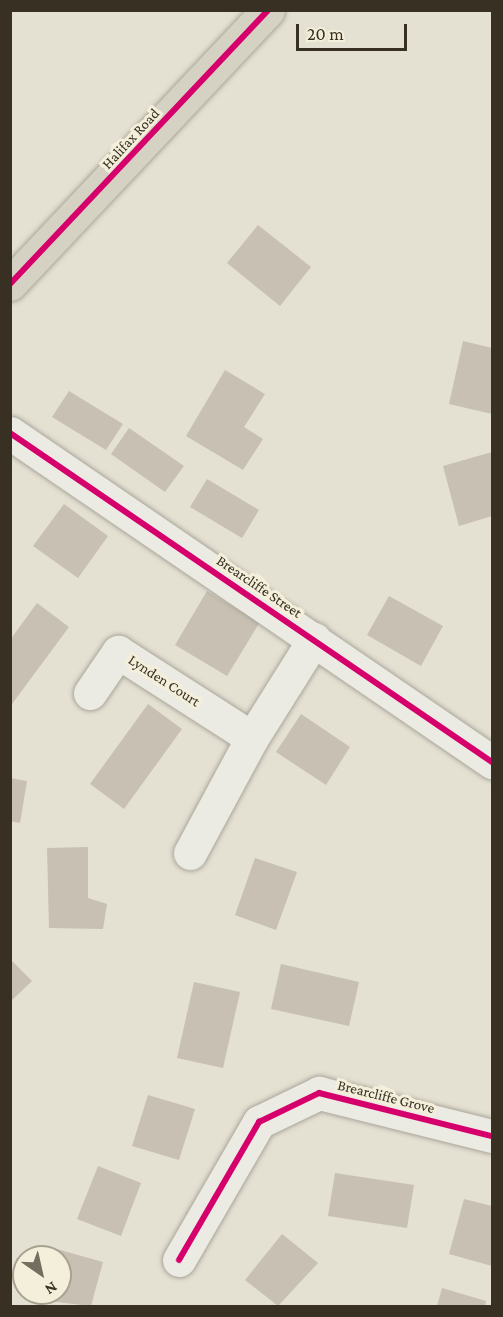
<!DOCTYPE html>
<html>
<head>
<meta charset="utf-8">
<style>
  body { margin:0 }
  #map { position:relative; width:503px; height:1317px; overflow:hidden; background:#e4e0d2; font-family:"Crimson Pro",serif }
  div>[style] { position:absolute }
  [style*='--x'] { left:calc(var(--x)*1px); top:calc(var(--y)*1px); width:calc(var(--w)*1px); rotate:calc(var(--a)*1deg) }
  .building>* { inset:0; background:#c7c0b3 }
  .roads { filter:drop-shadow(0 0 2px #aaa69a) drop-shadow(0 0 2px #aaa69a) }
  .minor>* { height:33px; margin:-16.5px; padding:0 16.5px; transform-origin:16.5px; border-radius:16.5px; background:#ecebe3 }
  .highway>* { height:33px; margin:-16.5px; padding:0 16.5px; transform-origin:16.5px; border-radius:16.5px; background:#d6d2c3 }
  .cycleway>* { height:6px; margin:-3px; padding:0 3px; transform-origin:3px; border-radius:3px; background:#d6006c }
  span { translate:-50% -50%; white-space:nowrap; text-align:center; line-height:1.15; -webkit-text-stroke:6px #f3efda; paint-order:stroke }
  .street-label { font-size:15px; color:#383023 }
  .frame { position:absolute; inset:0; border:12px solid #383023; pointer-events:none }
  .north { position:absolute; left:12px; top:1245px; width:60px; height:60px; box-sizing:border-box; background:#f3efda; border:2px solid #a8a391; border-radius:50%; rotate:146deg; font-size:16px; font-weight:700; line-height:24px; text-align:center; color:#383023 }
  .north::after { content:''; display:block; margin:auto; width:21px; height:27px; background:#746e60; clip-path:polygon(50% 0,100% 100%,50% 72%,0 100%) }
  .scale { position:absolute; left:296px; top:24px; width:111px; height:27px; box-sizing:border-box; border:3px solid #383023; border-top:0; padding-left:8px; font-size:18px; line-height:21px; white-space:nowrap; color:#383023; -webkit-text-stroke:4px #f3efda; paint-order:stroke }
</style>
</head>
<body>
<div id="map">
  <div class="building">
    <i style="clip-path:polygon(258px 225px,311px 267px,280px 306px,227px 263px)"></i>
    <i style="clip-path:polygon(463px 341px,492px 348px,492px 414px,449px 404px)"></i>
    <i style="clip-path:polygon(225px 370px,265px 394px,244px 427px,263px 439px,243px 470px,186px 436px)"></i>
    <i style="clip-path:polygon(69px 391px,123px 424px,106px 450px,52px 417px)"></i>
    <i style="clip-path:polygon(129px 428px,184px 466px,165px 492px,111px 454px)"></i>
    <i style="clip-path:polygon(492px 452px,492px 516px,459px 526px,443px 466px)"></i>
    <i style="clip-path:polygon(207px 479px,259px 510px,242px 538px,190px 507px)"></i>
    <i style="clip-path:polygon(64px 504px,108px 536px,78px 578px,33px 546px)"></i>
    <i style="clip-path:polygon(207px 591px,260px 622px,227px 676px,175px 645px)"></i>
    <i style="clip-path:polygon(389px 596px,443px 626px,421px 666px,367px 635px)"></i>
    <i style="clip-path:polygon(37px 603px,69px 627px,12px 704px,10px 640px)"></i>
    <i style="clip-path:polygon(148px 704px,182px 729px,124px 809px,90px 784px)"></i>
    <i style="clip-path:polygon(301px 714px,350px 747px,326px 785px,276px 752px)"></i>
    <i style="clip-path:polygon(10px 778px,27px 781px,20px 823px,10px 821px)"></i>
    <i style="clip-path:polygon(88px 847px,88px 898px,107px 904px,103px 929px,49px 928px,47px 848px)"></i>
    <i style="clip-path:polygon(255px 858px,297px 872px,276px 930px,235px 915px)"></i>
    <i style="clip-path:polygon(10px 959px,32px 981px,10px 1002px)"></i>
    <i style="clip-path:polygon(281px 964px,359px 982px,349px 1026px,271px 1009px)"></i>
    <i style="clip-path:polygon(194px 982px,240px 992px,223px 1068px,177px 1058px)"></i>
    <i style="clip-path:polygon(148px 1095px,195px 1109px,179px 1160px,132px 1146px)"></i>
    <i style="clip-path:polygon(98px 1166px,141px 1183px,121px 1236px,77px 1219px)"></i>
    <i style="clip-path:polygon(335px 1173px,414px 1185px,407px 1228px,328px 1216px)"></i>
    <i style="clip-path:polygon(464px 1199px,492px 1206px,492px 1266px,449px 1254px)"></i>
    <i style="clip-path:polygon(282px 1234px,318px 1263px,278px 1306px,245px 1280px)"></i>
    <i style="clip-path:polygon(53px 1248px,103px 1262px,91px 1306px,39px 1300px,41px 1293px,60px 1293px,60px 1257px,51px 1257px)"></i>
    <i style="clip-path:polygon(442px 1288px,486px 1301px,485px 1306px,437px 1306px)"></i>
  </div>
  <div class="roads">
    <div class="minor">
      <i style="--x:10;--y:433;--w:584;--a:34.32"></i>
      <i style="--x:90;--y:693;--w:50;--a:-55.7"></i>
      <i style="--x:118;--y:652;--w:159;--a:32.7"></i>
      <i style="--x:190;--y:853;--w:131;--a:-61.7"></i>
      <i style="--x:252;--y:738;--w:117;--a:-57.9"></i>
      <i style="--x:179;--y:1260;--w:160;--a:-59.9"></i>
      <i style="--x:259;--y:1122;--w:67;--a:-25.8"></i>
      <i style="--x:319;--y:1093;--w:178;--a:14"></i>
    </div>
    <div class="highway">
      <i style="--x:10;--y:284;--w:376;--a:-46.7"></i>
    </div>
  </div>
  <div class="cycleway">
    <i style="--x:10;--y:284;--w:376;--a:-46.7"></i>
    <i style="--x:10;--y:433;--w:584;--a:34.32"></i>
    <i style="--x:179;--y:1260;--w:160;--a:-59.9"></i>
    <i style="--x:259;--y:1122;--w:67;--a:-25.8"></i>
    <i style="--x:319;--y:1093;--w:178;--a:14"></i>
  </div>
  <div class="street-label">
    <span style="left:131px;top:139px;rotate:-47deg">Halifax Road</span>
    <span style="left:259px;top:587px;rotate:34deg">Brearcliffe Street</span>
    <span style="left:164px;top:681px;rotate:33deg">Lynden Court</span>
    <span style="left:386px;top:1097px;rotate:14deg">Brearcliffe Grove</span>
  </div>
  <div class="frame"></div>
  <div class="north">N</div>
  <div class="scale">20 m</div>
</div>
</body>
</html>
